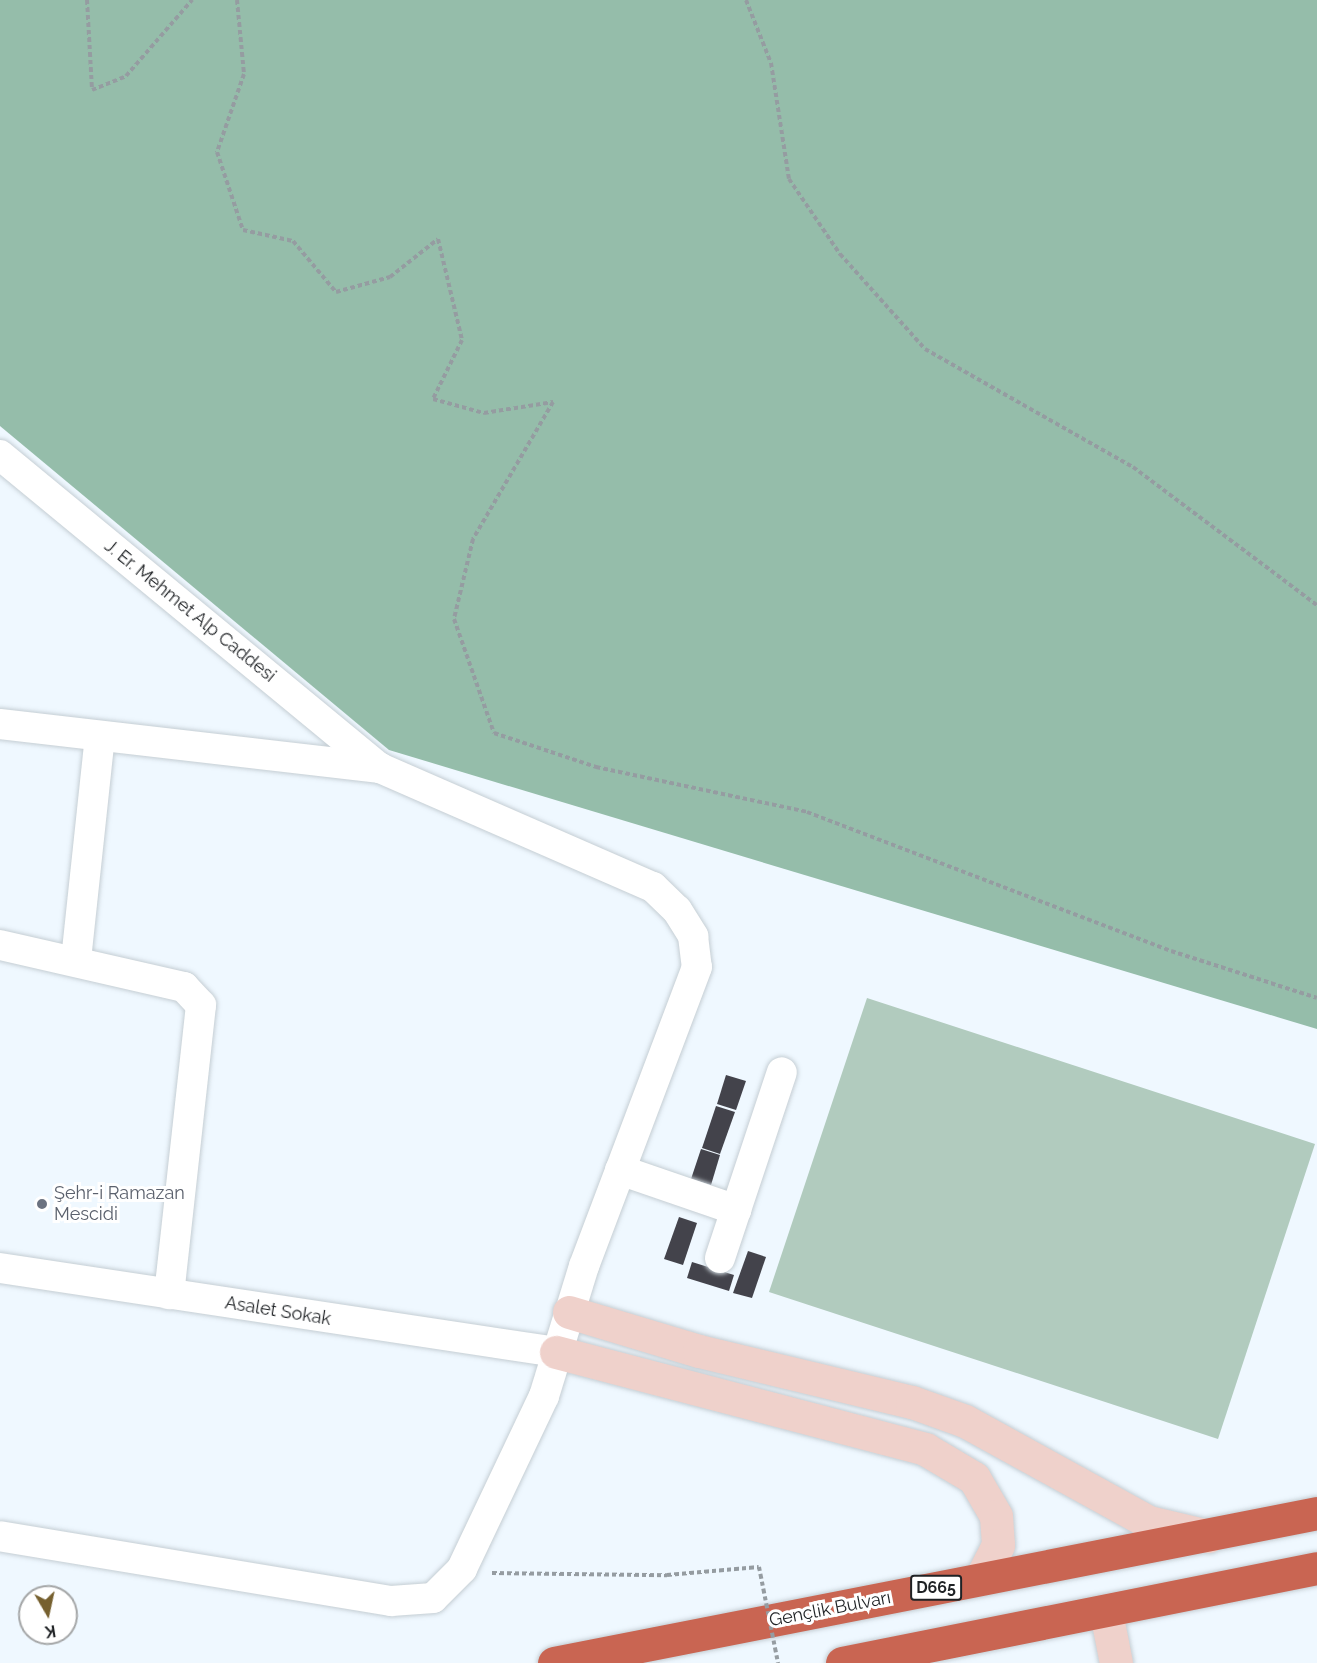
<!DOCTYPE html>
<html>
<head>
<meta charset="utf-8">
<style>
  body { margin:0 }
  #map { position:relative; width:1317px; height:1663px; overflow:hidden; background:#eff8ff; font-family:Raleway,sans-serif }
  div>[style] { position:absolute }
  [style*='--x'] { left:calc(var(--x)*1px); top:calc(var(--y)*1px); width:calc(var(--w)*1px); rotate:calc(var(--a)*1deg) }
  .green>* { inset:0; background:#b1cbbe }
  .forest>* { inset:0; background:#95bdaa }
  .building>* { inset:0; background:#43434b }
  .path>* { height:4px; margin-top:-2px; transform-origin:0; background:repeating-linear-gradient(90deg,#959ca1 0 4.5px,transparent 0 7.5px) }
  .roads { filter:drop-shadow(0 0 2px #c5ced4) drop-shadow(0 0 2px #c5ced4) }
  .street>* { height:30px; margin:-15px; padding:0 15px; transform-origin:15px; border-radius:15px; background:#fff }
  .secondary>* { height:33px; margin:-16.5px; padding:0 16.5px; transform-origin:16.5px; border-radius:16.5px; background:#efd1cb }
  .highway>* { height:33px; margin:-16.5px; padding:0 16.5px; transform-origin:16.5px; border-radius:16.5px; background:#c96552 }
  .path-bridge>* { height:4px; margin-top:-2px; transform-origin:0; background:repeating-linear-gradient(90deg,#959ca1 0 4.5px,transparent 0 7.5px) }
  .dots>* { width:16px; height:16px; translate:-50% -50%; box-sizing:border-box; border:3px solid #fff; border-radius:50% }
  span { translate:-50% -50%; white-space:nowrap; text-align:center; line-height:1.15; -webkit-text-stroke:6px #fff; paint-order:stroke }
  .shield-label span { padding:2px 4px; background:#fff; border:2px solid; border-radius:4px; -webkit-text-stroke-width:0 }
  .shield-label { font-size:16px; color:#1f2225; font-weight:700 }
  .street-label { font-size:18px; color:#1f2225 }
  .worship-label { font-size:18px; color:#5b616d }
  .left { translate:0 -50%; text-align:left }
  .north { position:absolute; left:18px; top:1585px; width:60px; height:60px; box-sizing:border-box; background:#fff; border:2px solid #a5a7a8; border-radius:50%; rotate:171deg; font-size:16px; font-weight:700; line-height:24px; text-align:center; color:#1f2225 }
  .north::after { content:''; display:block; margin:auto; width:21px; height:27px; background:#76602f; clip-path:polygon(50% 0,100% 100%,50% 72%,0 100%) }
</style>
</head>
<body>
<div id="map">
  <div class="green">
    <i style="clip-path:polygon(867px 998px,1315px 1144px,1218px 1439px,769px 1292px)"></i>
  </div>
  <div class="forest">
    <i style="clip-path:polygon(0 0,1317px 0,1317px 1029px,389px 750px,0 426px)"></i>
  </div>
  <div class="building">
    <i style="clip-path:polygon(726px 1075px,746px 1081px,736px 1110px,717px 1104px)"></i>
    <i style="clip-path:polygon(716px 1106px,735px 1112px,720px 1154px,702px 1148px)"></i>
    <i style="clip-path:polygon(701px 1149px,720px 1155px,711px 1185px,691px 1179px)"></i>
    <i style="clip-path:polygon(679px 1217px,697px 1223px,683px 1265px,664px 1259px)"></i>
    <i style="clip-path:polygon(748px 1251px,766px 1257px,752px 1298px,733px 1293px)"></i>
    <i style="clip-path:polygon(692px 1262px,734px 1275px,729px 1291px,687px 1278px)"></i>
  </div>
  <div class="path">
    <i style="--x:87;--y:0;--w:90;--a:86.8"></i>
    <i style="--x:92;--y:90;--w:37;--a:-22"></i>
    <i style="--x:126;--y:76;--w:101;--a:-49"></i>
    <i style="--x:237;--y:0;--w:74;--a:84.6"></i>
    <i style="--x:244;--y:74;--w:83;--a:109.1"></i>
    <i style="--x:217;--y:152;--w:82;--a:71.6"></i>
    <i style="--x:243;--y:230;--w:51;--a:12.4"></i>
    <i style="--x:293;--y:241;--w:67;--a:49.9"></i>
    <i style="--x:336;--y:292;--w:56;--a:-15.5"></i>
    <i style="--x:390;--y:277;--w:61;--a:-38.4"></i>
    <i style="--x:438;--y:239;--w:104;--a:76.6"></i>
    <i style="--x:462;--y:340;--w:66;--a:116.2"></i>
    <i style="--x:433;--y:399;--w:53;--a:15.4"></i>
    <i style="--x:484;--y:413;--w:70;--a:-9.1"></i>
    <i style="--x:553;--y:402;--w:159;--a:120.3"></i>
    <i style="--x:473;--y:539;--w:82;--a:103.4"></i>
    <i style="--x:454;--y:619;--w:121;--a:70.7"></i>
    <i style="--x:494;--y:733;--w:108;--a:18.4"></i>
    <i style="--x:596;--y:767;--w:216;--a:12"></i>
    <i style="--x:807;--y:812;--w:390;--a:20.9"></i>
    <i style="--x:1171;--y:951;--w:153;--a:17.8"></i>
    <i style="--x:746;--y:0;--w:68;--a:68.4"></i>
    <i style="--x:771;--y:63;--w:117;--a:81.2"></i>
    <i style="--x:789;--y:179;--w:91;--a:55.8"></i>
    <i style="--x:840;--y:254;--w:127;--a:48.2"></i>
    <i style="--x:925;--y:349;--w:239;--a:29.6"></i>
    <i style="--x:1133;--y:467;--w:230;--a:36.9"></i>
    <i style="--x:492;--y:1573;--w:175;--a:0.7"></i>
    <i style="--x:667;--y:1575;--w:92;--a:-5"></i>
  </div>
  <div class="roads">
    <div class="street">
      <i style="--x:0;--y:455;--w:492;--a:39.5"></i>
      <i style="--x:0;--y:724;--w:383;--a:6.6"></i>
      <i style="--x:380;--y:768;--w:298;--a:23.6"></i>
      <i style="--x:653;--y:887;--w:33;--a:44"></i>
      <i style="--x:677;--y:910;--w:31;--a:58"></i>
      <i style="--x:693;--y:936;--w:31;--a:83"></i>
      <i style="--x:697;--y:967;--w:320;--a:110.7"></i>
      <i style="--x:584;--y:1266;--w:136;--a:107.1"></i>
      <i style="--x:544;--y:1396;--w:191;--a:115.4"></i>
      <i style="--x:462;--y:1569;--w:41;--a:135"></i>
      <i style="--x:433;--y:1598;--w:42;--a:175.9"></i>
      <i style="--x:391;--y:1601;--w:396;--a:-170.6"></i>
      <i style="--x:0;--y:945;--w:189;--a:12.9"></i>
      <i style="--x:184;--y:987;--w:25;--a:47"></i>
      <i style="--x:201;--y:1005;--w:291;--a:96.3"></i>
      <i style="--x:76;--y:960;--w:225;--a:-83.9"></i>
      <i style="--x:620;--y:1170;--w:123;--a:19"></i>
      <i style="--x:736;--y:1210;--w:145;--a:-71.6"></i>
      <i style="--x:720;--y:1258;--w:51;--a:-71.6"></i>
      <i style="--x:0;--y:1268;--w:562;--a:8.59"></i>
    </div>
    <div class="secondary">
      <i style="--x:569;--y:1312;--w:136;--a:16.7"></i>
      <i style="--x:699;--y:1351;--w:219;--a:13.5"></i>
      <i style="--x:912;--y:1402;--w:56;--a:19.7"></i>
      <i style="--x:965;--y:1421;--w:210;--a:28.8"></i>
      <i style="--x:1149;--y:1522;--w:61;--a:13.3"></i>
      <i style="--x:556;--y:1352;--w:382;--a:14.7"></i>
      <i style="--x:925;--y:1449;--w:57;--a:30.6"></i>
      <i style="--x:974;--y:1478;--w:44;--a:59.9"></i>
      <i style="--x:996;--y:1516;--w:29;--a:86"></i>
      <i style="--x:998;--y:1545;--w:38;--a:117"></i>
      <i style="--x:1106;--y:1612;--w:52;--a:78.9"></i>
    </div>
    <div class="highway">
      <i style="--x:554;--y:1663;--w:778;--a:-11.12"></i>
      <i style="--x:842;--y:1663;--w:484;--a:-11.3"></i>
    </div>
  </div>
  <div class="path-bridge">
    <i style="--x:759;--y:1567;--w:98;--a:78.8"></i>
  </div>
  <div class="dots">
    <i style="left:42px;top:1204px;background:#6b7280"></i>
  </div>
  <div class="shield-label">
    <span style="left:936px;top:1588px">D665</span>
  </div>
  <div class="street-label">
    <span style="left:190px;top:611px;rotate:39deg">J. Er. Mehmet Alp Caddesi</span>
    <span style="left:278px;top:1311px;rotate:9deg">Asalet Sokak</span>
    <span style="left:830px;top:1609px;rotate:-11deg">Gençlik Bulvarı</span>
  </div>
  <div class="worship-label">
    <span class="left" style="left:54px;top:1204px">Şehr-i Ramazan<br>Mescidi</span>
  </div>
  <div class="north">K</div>
</div>
</body>
</html>
